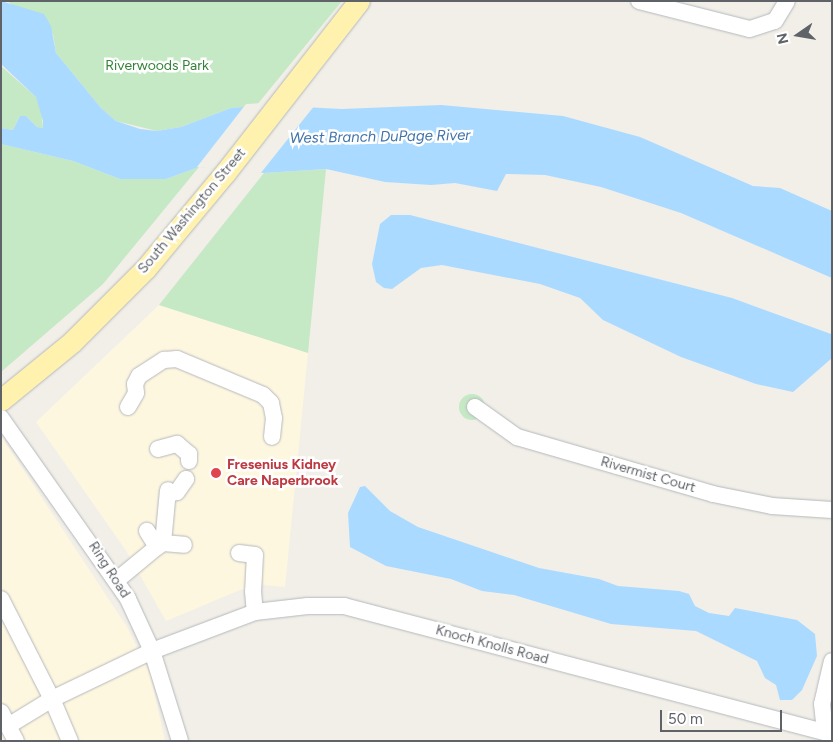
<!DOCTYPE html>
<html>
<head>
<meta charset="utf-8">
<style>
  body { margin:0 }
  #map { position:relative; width:833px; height:742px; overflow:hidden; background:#f1efe8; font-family:Figtree,sans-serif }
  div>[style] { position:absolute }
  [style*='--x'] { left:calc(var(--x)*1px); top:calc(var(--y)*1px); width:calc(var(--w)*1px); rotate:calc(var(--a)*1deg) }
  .commercial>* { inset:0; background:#fef7e0 }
  .green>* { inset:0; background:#c5e8c5 }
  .round { border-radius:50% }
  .water>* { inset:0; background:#aadaff }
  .pier>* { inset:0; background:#f1efe8 }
  .roads { filter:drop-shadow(0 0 1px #b5b8bc) drop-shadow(0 0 1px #b5b8bc) }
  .minor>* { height:16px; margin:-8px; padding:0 8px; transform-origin:8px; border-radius:8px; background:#fff }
  .major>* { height:21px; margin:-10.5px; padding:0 10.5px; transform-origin:10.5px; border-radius:10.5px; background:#fff2af }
  .dots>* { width:14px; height:14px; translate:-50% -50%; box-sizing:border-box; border:2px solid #fff; border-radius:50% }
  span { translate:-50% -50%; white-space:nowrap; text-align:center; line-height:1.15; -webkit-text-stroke:5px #fff; paint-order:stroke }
  .park-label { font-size:14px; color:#348238 }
  .street-label { font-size:14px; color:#5f6368 }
  .health-label { font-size:14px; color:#be3a42; font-weight:700 }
  .left { translate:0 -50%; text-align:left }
  .water-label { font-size:15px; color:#4174aa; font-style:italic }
  .frame { position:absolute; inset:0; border:2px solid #5f6368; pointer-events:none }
  .north { position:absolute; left:773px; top:10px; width:50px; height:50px; -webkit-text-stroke:4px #fff; paint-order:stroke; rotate:257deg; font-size:14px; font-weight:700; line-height:20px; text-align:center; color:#5f6368 }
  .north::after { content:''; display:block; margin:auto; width:18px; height:22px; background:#5f6368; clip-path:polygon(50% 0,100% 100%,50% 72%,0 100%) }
  .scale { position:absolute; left:660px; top:710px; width:122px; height:22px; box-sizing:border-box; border:2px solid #5f6368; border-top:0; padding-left:6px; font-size:15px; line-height:18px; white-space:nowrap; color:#5f6368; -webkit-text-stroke:4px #fff; paint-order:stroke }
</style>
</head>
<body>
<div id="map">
  <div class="commercial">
    <i style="clip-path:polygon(159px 305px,308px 353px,285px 587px,264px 585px,240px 590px,166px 621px,127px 552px,36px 422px)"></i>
    <i style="clip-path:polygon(1px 436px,127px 627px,150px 674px,165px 741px,1px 741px)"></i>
  </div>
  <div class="green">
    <i style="clip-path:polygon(7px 1px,342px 1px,256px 106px,231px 108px,181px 127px,157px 131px,116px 121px,101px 108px,56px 53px,53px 34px)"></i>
    <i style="clip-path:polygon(1px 66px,36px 97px,41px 108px,43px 128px,37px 127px,26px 116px,20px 116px,13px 130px,1px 128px)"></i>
    <i style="clip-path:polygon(1px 144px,73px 161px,120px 179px,166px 179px,199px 167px,103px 284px,1px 372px)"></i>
    <i style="clip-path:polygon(326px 169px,308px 353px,159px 305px,264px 173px)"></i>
    <i class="round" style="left:459px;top:394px;width:26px;height:26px"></i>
  </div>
  <div class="water">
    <i style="clip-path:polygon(1px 1px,44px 14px,51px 26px,56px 53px,101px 108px,116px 121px,140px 129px,157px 131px,181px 127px,231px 108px,263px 105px,342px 109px,441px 105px,563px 116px,640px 137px,753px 186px,780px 188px,832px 211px,832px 278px,681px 213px,601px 187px,545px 175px,506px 174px,497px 191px,455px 183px,431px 185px,385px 182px,326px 169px,264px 173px,199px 167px,166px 179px,120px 179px,73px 161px,1px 144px,1px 128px,13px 130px,20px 116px,26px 116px,37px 127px,43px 128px,43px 121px,36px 97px,1px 64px)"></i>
    <i style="clip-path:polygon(391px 215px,410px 215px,732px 298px,831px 334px,832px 358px,793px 392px,756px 384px,681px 357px,603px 320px,580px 298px,540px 284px,442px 265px,421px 268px,392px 289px,384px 288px,376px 282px,372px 264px,380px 224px)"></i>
    <i style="clip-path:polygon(365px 486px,390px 511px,418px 527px,539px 568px,599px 579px,618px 586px,679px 591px,689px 594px,695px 606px,709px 613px,729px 616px,735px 608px,797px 620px,815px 634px,817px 656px,802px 690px,792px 700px,780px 700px,776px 685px,765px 678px,757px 661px,696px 631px,611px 624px,514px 595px,482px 591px,451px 579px,386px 566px,350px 547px,348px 513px,360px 487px)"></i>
  </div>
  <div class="pier">
    <i style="clip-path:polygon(263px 103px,315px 105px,260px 174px,197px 167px,246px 104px)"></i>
  </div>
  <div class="roads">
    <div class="minor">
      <i style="--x:639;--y:1;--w:114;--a:14.2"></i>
      <i style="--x:750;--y:29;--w:26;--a:-18"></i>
      <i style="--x:775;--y:21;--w:23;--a:-59"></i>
      <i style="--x:128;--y:407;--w:16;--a:-60"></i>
      <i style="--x:136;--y:393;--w:9;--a:-96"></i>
      <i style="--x:135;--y:384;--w:9;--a:-63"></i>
      <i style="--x:139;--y:376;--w:30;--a:-33"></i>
      <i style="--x:164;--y:360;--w:13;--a:-4"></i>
      <i style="--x:177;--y:359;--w:93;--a:22.7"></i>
      <i style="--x:263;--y:395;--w:11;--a:45"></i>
      <i style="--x:271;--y:403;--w:15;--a:79"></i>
      <i style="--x:274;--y:418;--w:19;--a:96"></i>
      <i style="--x:475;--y:407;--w:52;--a:35.5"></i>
      <i style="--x:517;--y:437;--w:204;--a:16.2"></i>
      <i style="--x:713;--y:494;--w:60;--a:11.5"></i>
      <i style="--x:772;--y:506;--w:60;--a:3.8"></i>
      <i style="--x:1;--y:418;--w:221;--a:54.9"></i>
      <i style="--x:128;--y:599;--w:57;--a:65.2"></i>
      <i style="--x:152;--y:651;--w:94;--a:72.7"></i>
      <i style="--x:158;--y:449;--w:20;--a:-15"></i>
      <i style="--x:177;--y:444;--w:16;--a:40"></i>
      <i style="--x:189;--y:454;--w:7;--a:90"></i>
      <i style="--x:168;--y:494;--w:9;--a:-13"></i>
      <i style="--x:177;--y:492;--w:16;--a:-55"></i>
      <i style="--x:163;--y:543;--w:21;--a:5"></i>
      <i style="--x:157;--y:547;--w:7;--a:-34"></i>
      <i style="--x:163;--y:543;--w:53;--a:-84.6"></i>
      <i style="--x:239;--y:553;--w:16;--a:7"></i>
      <i style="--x:255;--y:555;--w:36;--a:93"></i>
      <i style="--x:253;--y:591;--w:21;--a:85"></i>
      <i style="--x:117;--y:580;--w:52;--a:-39.5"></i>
      <i style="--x:157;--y:547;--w:19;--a:-122"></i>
      <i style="--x:1;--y:599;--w:112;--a:63"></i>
      <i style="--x:52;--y:699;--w:111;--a:-25.6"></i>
      <i style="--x:152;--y:651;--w:110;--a:-20.7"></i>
      <i style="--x:255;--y:612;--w:53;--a:-6.5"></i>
      <i style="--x:308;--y:606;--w:36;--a:0"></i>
      <i style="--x:344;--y:606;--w:505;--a:14.7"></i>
      <i style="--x:1;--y:712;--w:16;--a:63"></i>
      <i style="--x:825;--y:732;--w:28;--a:-96"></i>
      <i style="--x:822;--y:704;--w:44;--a:-76.9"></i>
      <i style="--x:16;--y:741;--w:17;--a:-118"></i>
      <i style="--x:8;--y:726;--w:52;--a:-31.5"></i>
      <i style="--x:52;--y:699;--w:46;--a:66.8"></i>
    </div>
    <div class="major">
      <i style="--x:1;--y:400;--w:92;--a:-39.2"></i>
      <i style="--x:72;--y:342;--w:105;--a:-45"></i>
      <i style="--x:146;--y:268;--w:124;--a:-50.3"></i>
      <i style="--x:225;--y:173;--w:218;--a:-52.1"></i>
    </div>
  </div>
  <div class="dots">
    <i style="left:216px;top:473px;background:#e0444e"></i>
  </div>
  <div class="park-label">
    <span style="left:157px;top:66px">Riverwoods Park</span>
  </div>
  <div class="street-label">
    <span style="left:192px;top:211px;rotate:-50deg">South Washington Street</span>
    <span style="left:648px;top:475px;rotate:16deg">Rivermist Court</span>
    <span style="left:109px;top:570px;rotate:57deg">Ring Road</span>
    <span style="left:492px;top:645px;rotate:15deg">Knoch Knolls Road</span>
  </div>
  <div class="health-label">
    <span class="left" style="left:227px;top:473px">Fresenius Kidney<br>Care Naperbrook</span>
  </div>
  <div class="water-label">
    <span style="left:380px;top:137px;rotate:-1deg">West Branch DuPage River</span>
  </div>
  <div class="frame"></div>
  <div class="north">N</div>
  <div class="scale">50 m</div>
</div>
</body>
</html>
